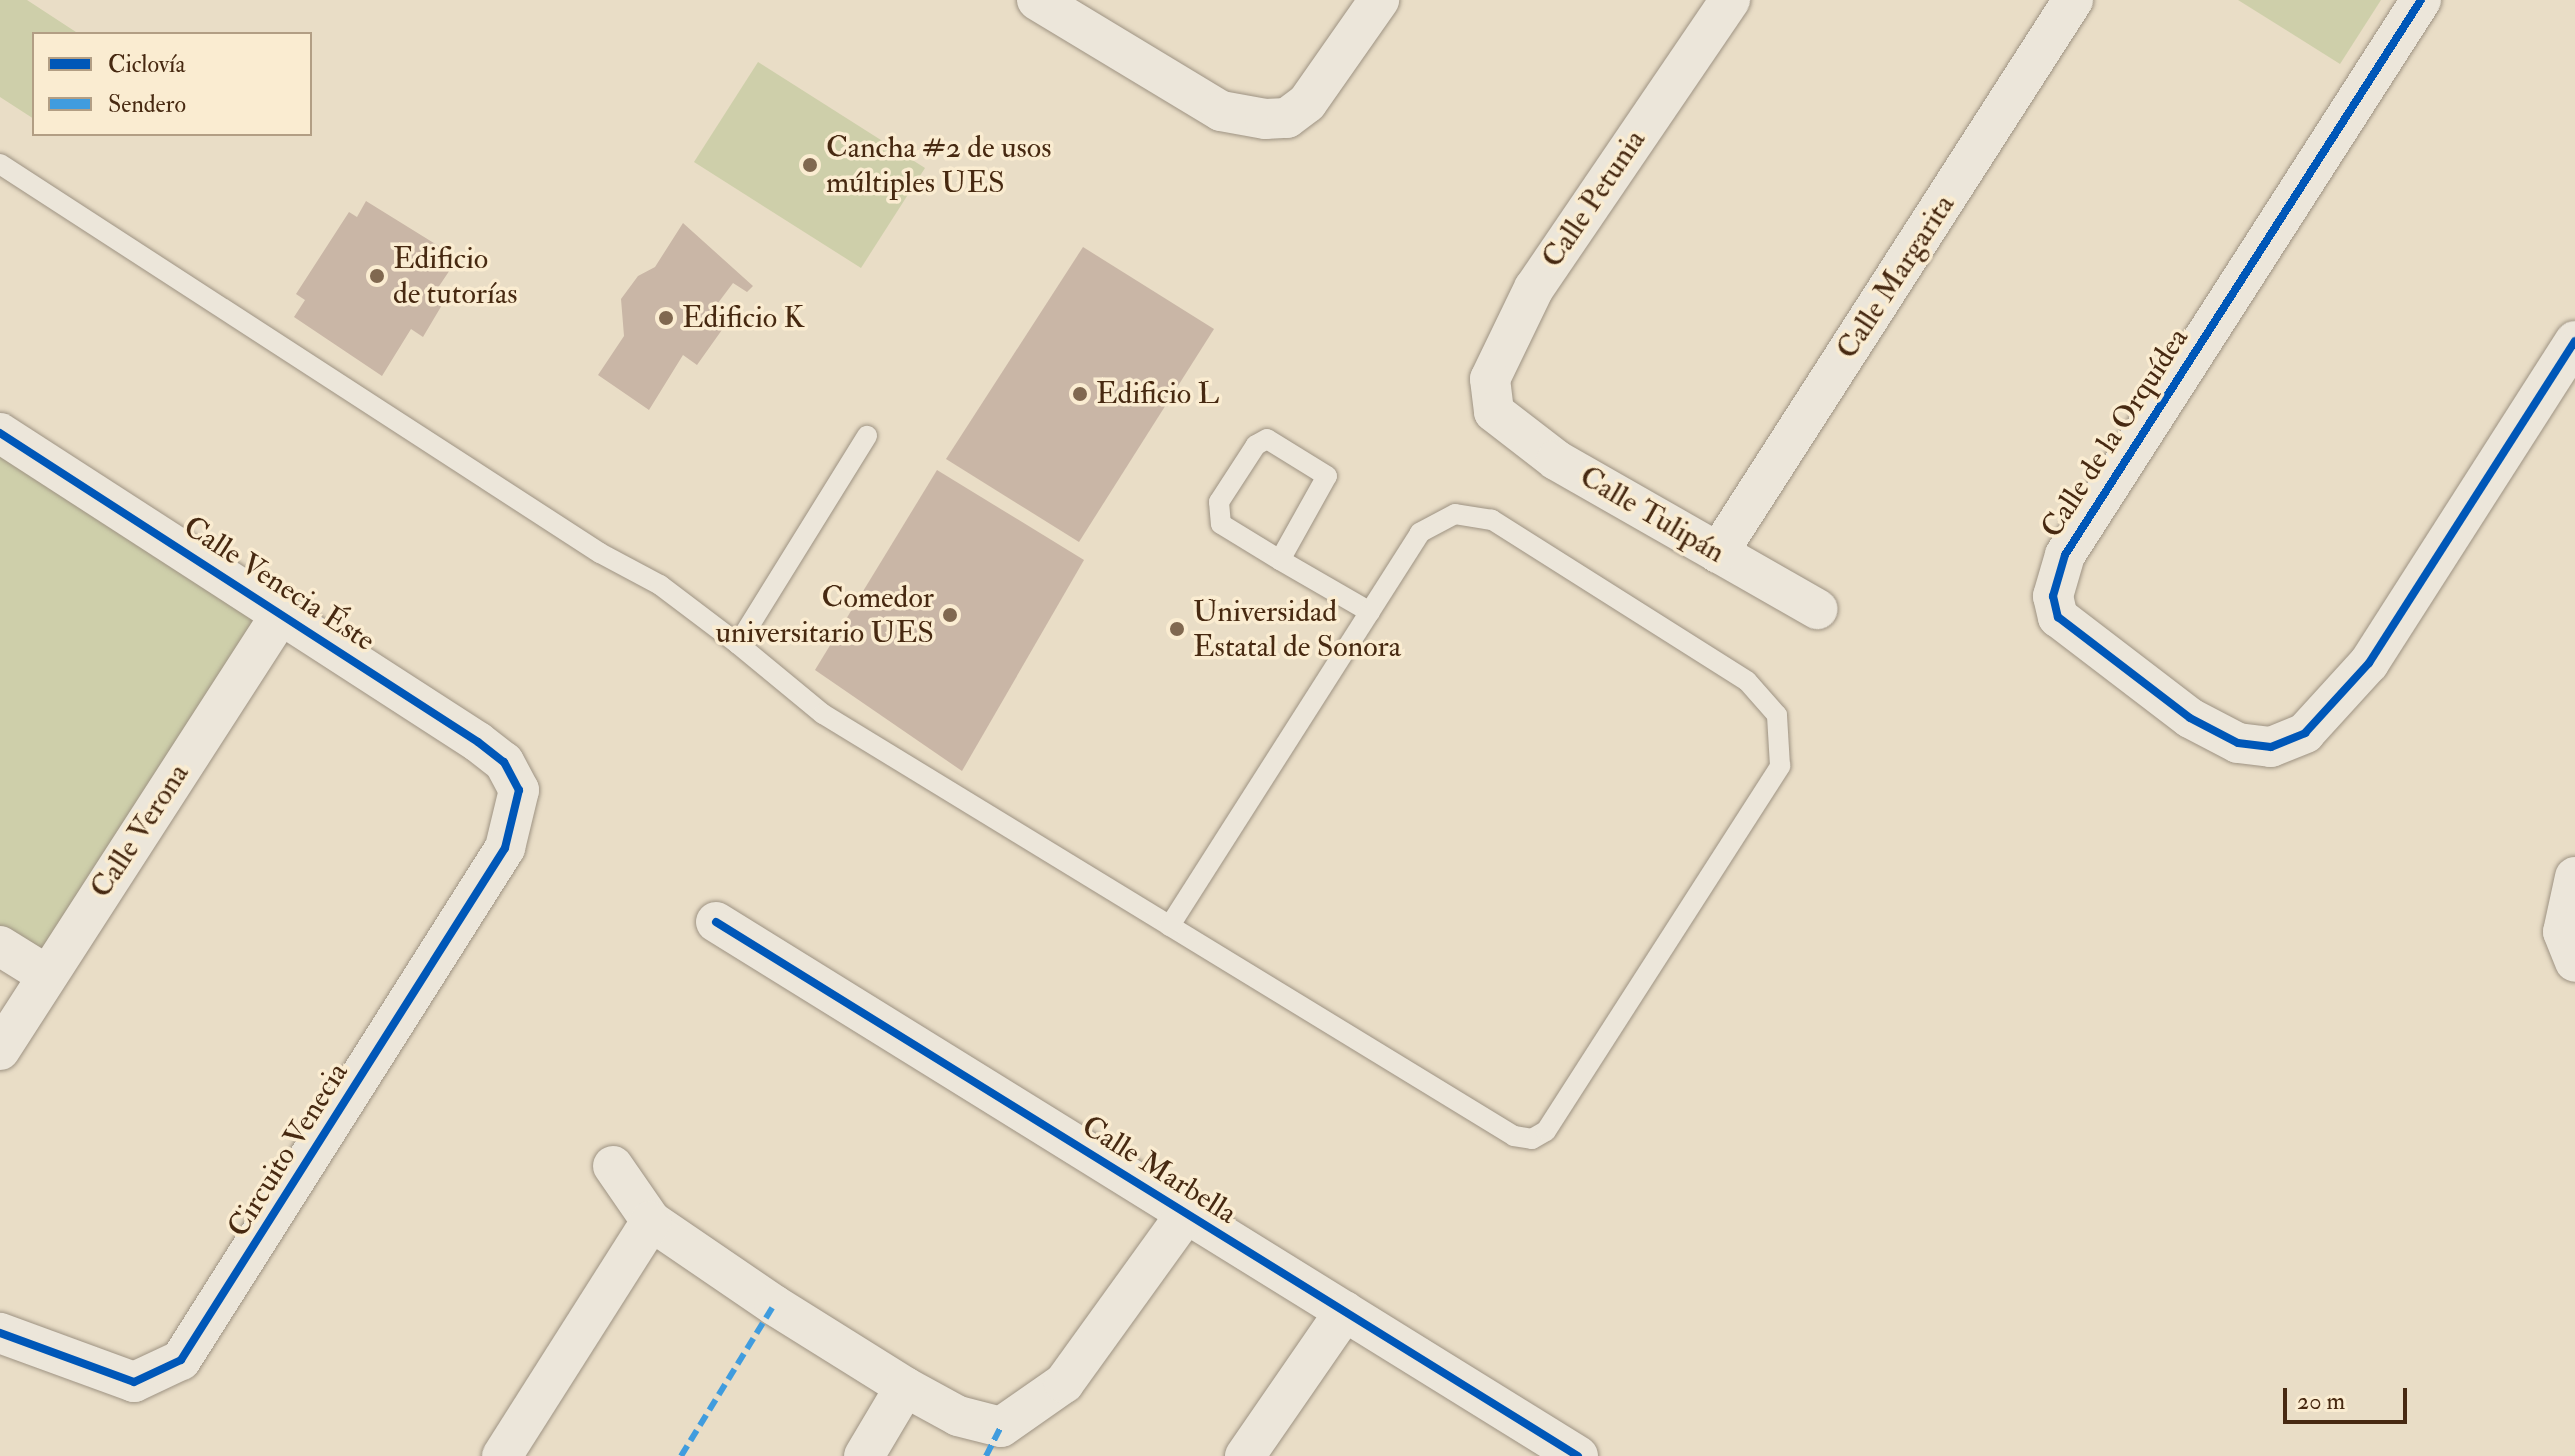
<!DOCTYPE html>
<html>
<head>
<meta charset="utf-8">
<style>
  body { margin:0 }
  #map { position:relative; width:2575px; height:1456px; overflow:hidden; background:#e9ddc6; font-family:"IM FELL Double Pica",serif }
  div>[style] { position:absolute }
  [style*='--x'] { left:calc(var(--x)*1px); top:calc(var(--y)*1px); width:calc(var(--w)*1px); rotate:calc(var(--a)*1deg) }
  .green>* { inset:0; background:#cecfaa }
  .building>* { inset:0; background:#c9b6a6 }
  .roads { filter:drop-shadow(0 0 2px #9e9383) drop-shadow(0 0 2px #9e9383) }
  .lane>* { height:20px; margin:-10px; padding:0 10px; transform-origin:10px; border-radius:10px; background:#ece6da }
  .street>* { height:40px; margin:-20px; padding:0 20px; transform-origin:20px; border-radius:20px; background:#ece6da }
  .quiet>* { height:6px; margin-top:-3px; transform-origin:0; background:repeating-linear-gradient(90deg,#409cde 0 12px,transparent 0 18px) }
  .cycleway>* { height:8px; margin:-4px; padding:0 4px; transform-origin:4px; border-radius:4px; background:#0057b8 }
  .dots>* { width:22px; height:22px; translate:-50% -50%; box-sizing:border-box; border:4px solid #faecd1; border-radius:50% }
  span { translate:-50% -50%; white-space:nowrap; text-align:center; line-height:1.15; -webkit-text-stroke:7px #faecd1; paint-order:stroke }
  .poi-label { font-size:30px; color:#472911 }
  .left { translate:0 -50%; text-align:left }
  .right { translate:-100% -50%; text-align:right }
  .street-label { font-size:30px; color:#472911 }
  .legend { position:absolute; left:32px; top:32px; width:280px; height:104px; box-sizing:border-box; background:#faecd1; border:2px solid #b29e84; margin:0; padding:10px 14px; list-style:none; font-size:24px; color:#472911 }
  .legend li { display:flex; align-items:center; gap:16px; height:40px }
  .legend b { width:40px; border:2px solid #b29e84 }
  .scale { position:absolute; left:2283px; top:1388px; width:124px; height:36px; box-sizing:border-box; border:4px solid #472911; border-top:0; padding-left:10px; font-size:24px; line-height:28px; white-space:nowrap; color:#472911; -webkit-text-stroke:6px #faecd1; paint-order:stroke }
</style>
</head>
<body>
<div id="map">
  <div class="green">
    <i style="clip-path:polygon(0 0,27px 0,79px 34px,34px 34px,34px 119px,0 97px)"></i>
    <i style="clip-path:polygon(2238px 0,2381px 0,2340px 64px)"></i>
    <i style="clip-path:polygon(758px 62px,925px 168px,861px 268px,694px 162px)"></i>
    <i style="clip-path:polygon(0 443px,278px 605px,49px 976px,0 945px)"></i>
  </div>
  <div class="building">
    <i style="clip-path:polygon(366px 201px,458px 258px,431px 298px,442px 305px,423px 337px,411px 329px,382px 376px,294px 317px,305px 300px,296px 294px,349px 212px,357px 217px)"></i>
    <i style="clip-path:polygon(683px 223px,753px 286px,747px 292px,733px 283px,709px 315px,724px 327px,697px 365px,683px 355px,649px 410px,598px 375px,624px 336px,621px 299px,638px 276px,655px 267px)"></i>
    <i style="clip-path:polygon(1083px 247px,1214px 329px,1079px 542px,946px 459px)"></i>
    <i style="clip-path:polygon(937px 470px,1084px 560px,962px 771px,815px 670px)"></i>
  </div>
  <div class="roads">
    <div class="lane">
      <i style="--x:0;--y:164;--w:715;--a:32.96"></i>
      <i style="--x:600;--y:553;--w:68;--a:28.1"></i>
      <i style="--x:660;--y:585;--w:98;--a:37.1"></i>
      <i style="--x:738;--y:644;--w:245;--a:-58.2"></i>
      <i style="--x:1280;--y:560;--w:96;--a:-60.8"></i>
      <i style="--x:1327;--y:476;--w:70;--a:-148.3"></i>
      <i style="--x:1267;--y:439;--w:13;--a:151"></i>
      <i style="--x:1256;--y:445;--w:68;--a:123"></i>
      <i style="--x:1219;--y:502;--w:22;--a:85"></i>
      <i style="--x:1221;--y:524;--w:69;--a:31.4"></i>
      <i style="--x:1280;--y:560;--w:104;--a:30"></i>
      <i style="--x:738;--y:644;--w:110;--a:39.5"></i>
      <i style="--x:823;--y:714;--w:407;--a:31.4"></i>
      <i style="--x:1170;--y:926;--w:403;--a:31.4"></i>
      <i style="--x:1514;--y:1136;--w:18;--a:9"></i>
      <i style="--x:1532;--y:1139;--w:16;--a:-30"></i>
      <i style="--x:1546;--y:1131;--w:434;--a:-57.3"></i>
      <i style="--x:1780;--y:766;--w:51;--a:-93.4"></i>
      <i style="--x:1777;--y:715;--w:45;--a:-131.4"></i>
      <i style="--x:1747;--y:681;--w:302;--a:-147.7"></i>
      <i style="--x:1492;--y:520;--w:37;--a:-171"></i>
      <i style="--x:1455;--y:514;--w:40;--a:152"></i>
      <i style="--x:1420;--y:533;--w:466;--a:122.5"></i>
    </div>
    <div class="street">
      <i style="--x:1037;--y:0;--w:215;--a:31.1"></i>
      <i style="--x:1221;--y:111;--w:45;--a:10.3"></i>
      <i style="--x:1265;--y:119;--w:22;--a:-3"></i>
      <i style="--x:1287;--y:118;--w:25;--a:-37"></i>
      <i style="--x:1307;--y:103;--w:126;--a:-55"></i>
      <i style="--x:1730;--y:0;--w:348;--a:124.2"></i>
      <i style="--x:1534;--y:288;--w:101;--a:115.8"></i>
      <i style="--x:1490;--y:379;--w:33;--a:83"></i>
      <i style="--x:1494;--y:412;--w:78;--a:37.7"></i>
      <i style="--x:1556;--y:460;--w:301;--a:29.7"></i>
      <i style="--x:2421;--y:0;--w:659;--a:122.68"></i>
      <i style="--x:2065;--y:555;--w:43;--a:106.3"></i>
      <i style="--x:2053;--y:596;--w:22;--a:77"></i>
      <i style="--x:2058;--y:617;--w:166;--a:37.4"></i>
      <i style="--x:2190;--y:718;--w:54;--a:27.5"></i>
      <i style="--x:2238;--y:743;--w:33;--a:7"></i>
      <i style="--x:2271;--y:747;--w:37;--a:-22"></i>
      <i style="--x:2305;--y:733;--w:95;--a:-47.6"></i>
      <i style="--x:2369;--y:663;--w:382;--a:-57.4"></i>
      <i style="--x:0;--y:433;--w:569;--a:32.88"></i>
      <i style="--x:478;--y:742;--w:33;--a:38"></i>
      <i style="--x:504;--y:762;--w:32;--a:62"></i>
      <i style="--x:519;--y:790;--w:60;--a:103.6"></i>
      <i style="--x:505;--y:848;--w:606;--a:122.33"></i>
      <i style="--x:181;--y:1360;--w:52;--a:154.9"></i>
      <i style="--x:134;--y:1382;--w:143;--a:-159.9"></i>
      <i style="--x:1718;--y:553;--w:657;--a:-57.3"></i>
      <i style="--x:2575;--y:877;--w:56;--a:102.3"></i>
      <i style="--x:2563;--y:932;--w:32;--a:68"></i>
      <i style="--x:716;--y:922;--w:1014;--a:31.78"></i>
      <i style="--x:0;--y:946;--w:55;--a:31.7"></i>
      <i style="--x:0;--y:1050;--w:519;--a:-57.2"></i>
      <i style="--x:613;--y:1166;--w:67;--a:55.4"></i>
      <i style="--x:651;--y:1221;--w:149;--a:34.3"></i>
      <i style="--x:774;--y:1305;--w:155;--a:32"></i>
      <i style="--x:905;--y:1387;--w:60;--a:28.7"></i>
      <i style="--x:958;--y:1416;--w:44;--a:14.3"></i>
      <i style="--x:1001;--y:1427;--w:77;--a:-34.9"></i>
      <i style="--x:1064;--y:1383;--w:207;--a:-54.2"></i>
      <i style="--x:502;--y:1456;--w:278;--a:-57.6"></i>
      <i style="--x:864;--y:1456;--w:80;--a:-59.3"></i>
      <i style="--x:1245;--y:1456;--w:176;--a:-55.4"></i>
    </div>
  </div>
  <div class="quiet">
    <i style="--x:681;--y:1456;--w:177;--a:-58.4"></i>
    <i style="--x:986;--y:1456;--w:33;--a:-63"></i>
  </div>
  <div class="cycleway">
    <i style="--x:2421;--y:0;--w:659;--a:122.68"></i>
    <i style="--x:2065;--y:555;--w:43;--a:106.3"></i>
    <i style="--x:2053;--y:596;--w:22;--a:77"></i>
    <i style="--x:2058;--y:617;--w:166;--a:37.4"></i>
    <i style="--x:2190;--y:718;--w:54;--a:27.5"></i>
    <i style="--x:2238;--y:743;--w:33;--a:7"></i>
    <i style="--x:2271;--y:747;--w:37;--a:-22"></i>
    <i style="--x:2305;--y:733;--w:95;--a:-47.6"></i>
    <i style="--x:2369;--y:663;--w:382;--a:-57.4"></i>
    <i style="--x:0;--y:433;--w:569;--a:32.88"></i>
    <i style="--x:478;--y:742;--w:33;--a:38"></i>
    <i style="--x:504;--y:762;--w:32;--a:62"></i>
    <i style="--x:519;--y:790;--w:60;--a:103.6"></i>
    <i style="--x:505;--y:848;--w:606;--a:122.33"></i>
    <i style="--x:181;--y:1360;--w:52;--a:154.9"></i>
    <i style="--x:134;--y:1382;--w:143;--a:-159.9"></i>
    <i style="--x:716;--y:922;--w:1014;--a:31.78"></i>
  </div>
  <div class="dots">
    <i style="left:810px;top:165px;background:#806850"></i>
    <i style="left:377px;top:276px;background:#806850"></i>
    <i style="left:666px;top:318px;background:#806850"></i>
    <i style="left:1080px;top:394px;background:#806850"></i>
    <i style="left:950px;top:615px;background:#806850"></i>
    <i style="left:1177px;top:629px;background:#806850"></i>
  </div>
  <div class="poi-label">
    <span class="left" style="left:826px;top:165px">Cancha #2 de usos<br>múltiples UES</span>
    <span class="left" style="left:393px;top:276px">Edificio<br>de tutorías</span>
    <span class="left" style="left:682px;top:318px">Edificio K</span>
    <span class="left" style="left:1096px;top:394px">Edificio L</span>
    <span class="right" style="left:934px;top:615px">Comedor<br>universitario UES</span>
    <span class="left" style="left:1193px;top:629px">Universidad<br>Estatal de Sonora</span>
  </div>
  <div class="street-label">
    <span style="left:1594px;top:199px;rotate:-56deg">Calle Petunia</span>
    <span style="left:1896px;top:277px;rotate:-57deg">Calle Margarita</span>
    <span style="left:2115px;top:433px;rotate:-57deg">Calle de la Orquídea</span>
    <span style="left:1652px;top:515px;rotate:30deg">Calle Tulipán</span>
    <span style="left:279px;top:584px;rotate:33deg">Calle Venecia Éste</span>
    <span style="left:140px;top:831px;rotate:-57deg">Calle Verona</span>
    <span style="left:288px;top:1150px;rotate:-58deg">Circuito Venecia</span>
    <span style="left:1159px;top:1170px;rotate:32deg">Calle Marbella</span>
  </div>
  <ul class="legend">
  <li><b style="height:10px;background:#0057b8"></b>Ciclovía</li>
  <li><b style="height:10px;background:#409cde"></b>Sendero</li>
  </ul>
  <div class="scale">20 m</div>
</div>
</body>
</html>
